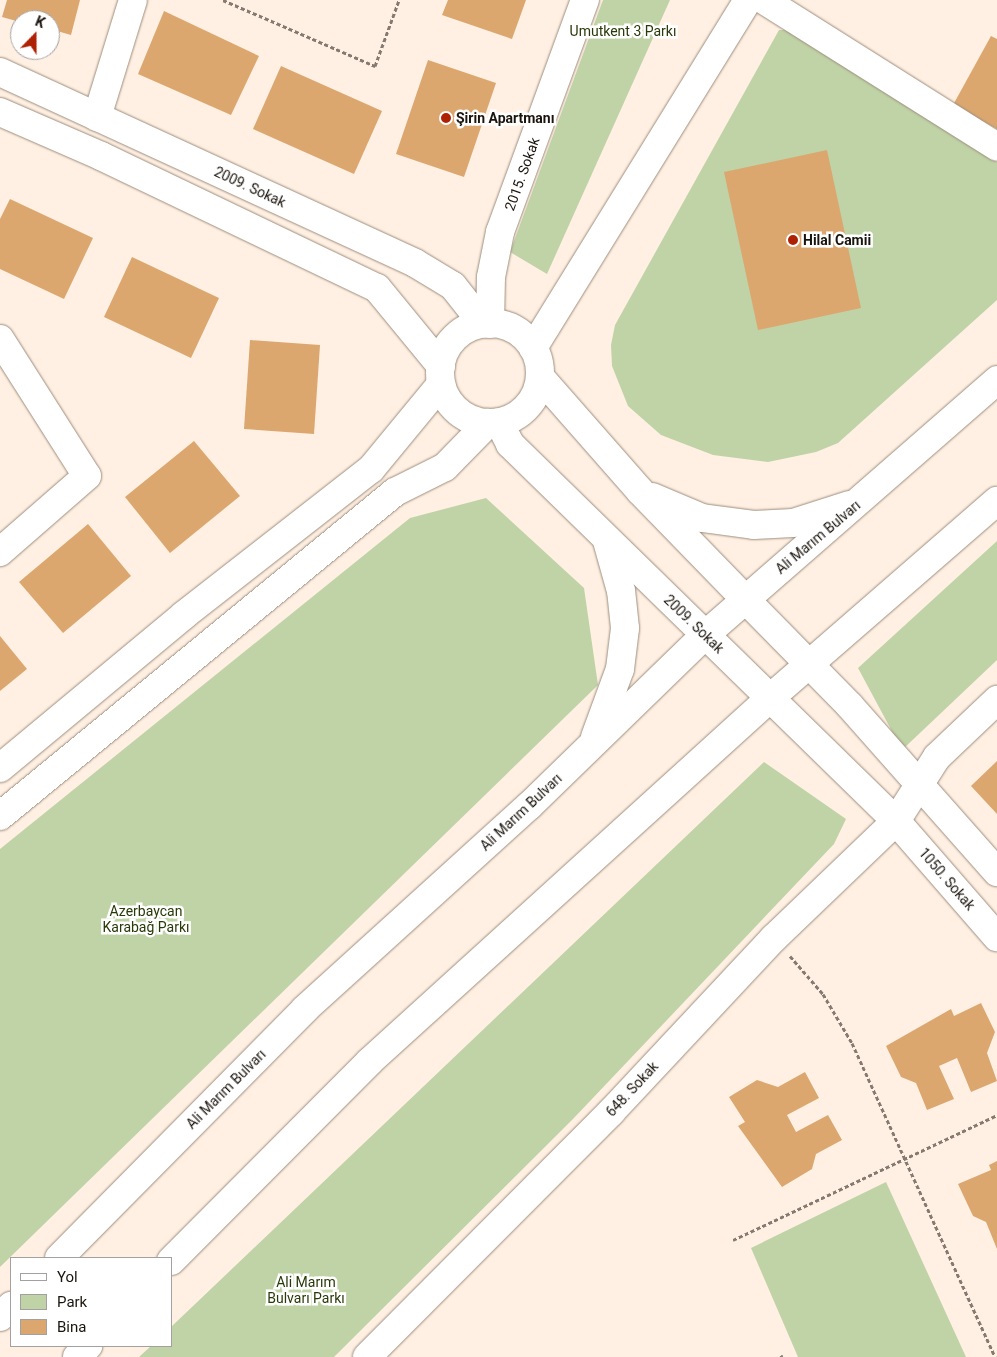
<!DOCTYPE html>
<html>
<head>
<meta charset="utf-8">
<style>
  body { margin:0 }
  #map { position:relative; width:997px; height:1357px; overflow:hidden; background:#fff0e3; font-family:Roboto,sans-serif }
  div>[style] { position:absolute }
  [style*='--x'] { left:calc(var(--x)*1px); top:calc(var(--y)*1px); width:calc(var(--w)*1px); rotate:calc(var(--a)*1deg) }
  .green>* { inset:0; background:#bfd3a6 }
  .building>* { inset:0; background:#dca76f }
  .path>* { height:3px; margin-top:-1.5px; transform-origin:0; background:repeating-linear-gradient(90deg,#847a70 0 4px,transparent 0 6.5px) }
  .roads { filter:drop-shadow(0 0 1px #9d8d7e) drop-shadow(0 0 1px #9d8d7e) }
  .minor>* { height:28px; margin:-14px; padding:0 14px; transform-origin:14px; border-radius:14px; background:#fff }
  .minor>.ring { margin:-14px; padding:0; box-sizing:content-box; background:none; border:28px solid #fff; border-radius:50% }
  .major>* { height:28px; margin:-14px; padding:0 14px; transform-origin:14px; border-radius:14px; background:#fff }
  .dots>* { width:14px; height:14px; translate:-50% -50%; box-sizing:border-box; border:2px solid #fff; border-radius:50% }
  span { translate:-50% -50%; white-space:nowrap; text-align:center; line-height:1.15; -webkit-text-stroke:5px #fff; paint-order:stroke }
  .park-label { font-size:14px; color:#283a08 }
  .poi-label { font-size:14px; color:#1a140e; font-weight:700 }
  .left { translate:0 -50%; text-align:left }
  .street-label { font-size:14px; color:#1a140e }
  .legend { position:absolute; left:10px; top:1257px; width:162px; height:90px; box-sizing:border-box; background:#fff; border:1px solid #a3a19f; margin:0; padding:6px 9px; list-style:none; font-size:15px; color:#1a140e }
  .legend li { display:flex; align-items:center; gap:10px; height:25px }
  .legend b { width:25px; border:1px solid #a3a19f }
  .north { position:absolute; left:10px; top:10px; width:50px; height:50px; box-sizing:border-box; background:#fff; border:1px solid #a3a19f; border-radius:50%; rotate:22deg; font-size:14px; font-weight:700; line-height:20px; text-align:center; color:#1a140e }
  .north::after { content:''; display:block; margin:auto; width:18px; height:22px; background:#ae2104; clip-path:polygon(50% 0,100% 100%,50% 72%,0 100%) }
</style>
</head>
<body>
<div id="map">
  <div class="green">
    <i style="clip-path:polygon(603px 0,670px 0,547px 274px,510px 252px)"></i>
    <i style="clip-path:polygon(779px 30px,795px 30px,997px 162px,997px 300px,838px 443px,816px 452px,768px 462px,713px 455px,661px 435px,628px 406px,612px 366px,611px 345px,615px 325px)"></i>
    <i style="clip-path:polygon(486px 498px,584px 588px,598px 685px,0 1267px,0 849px,410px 518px)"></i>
    <i style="clip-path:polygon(997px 541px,997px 660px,902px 750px,858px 668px)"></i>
    <i style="clip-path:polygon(764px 762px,846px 819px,834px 844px,573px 1119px,334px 1357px,139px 1357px,151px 1346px,171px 1346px,171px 1327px)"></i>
    <i style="clip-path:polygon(886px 1182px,966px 1357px,798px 1357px,751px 1248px)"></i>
  </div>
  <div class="building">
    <i style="clip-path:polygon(7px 0,80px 0,71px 35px,50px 29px,50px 20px,20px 22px,2px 17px)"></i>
    <i style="clip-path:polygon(448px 0,526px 0,512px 39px,442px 15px)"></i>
    <i style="clip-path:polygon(164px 11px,259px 56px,231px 115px,138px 74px)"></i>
    <i style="clip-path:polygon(991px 36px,997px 39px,997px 129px,953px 105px)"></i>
    <i style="clip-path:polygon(428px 60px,496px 83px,464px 177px,396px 154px)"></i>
    <i style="clip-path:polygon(281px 66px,382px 111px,354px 174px,253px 129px)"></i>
    <i style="clip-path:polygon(827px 150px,861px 308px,758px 330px,724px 172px)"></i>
    <i style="clip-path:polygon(10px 199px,93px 238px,64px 299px,0 269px,0 219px)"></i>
    <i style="clip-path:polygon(132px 257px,219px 298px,191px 358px,104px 317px)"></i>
    <i style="clip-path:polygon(250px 340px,320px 345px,314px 434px,244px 429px)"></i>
    <i style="clip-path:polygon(194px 441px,240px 496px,170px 553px,125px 497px)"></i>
    <i style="clip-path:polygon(88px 524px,131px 576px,63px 633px,19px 582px)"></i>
    <i style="clip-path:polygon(0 636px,27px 669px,0 691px)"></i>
    <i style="clip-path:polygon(997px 761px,997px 814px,971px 786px)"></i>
    <i style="clip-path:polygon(981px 1003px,995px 1032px,987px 1053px,997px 1081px,971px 1092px,957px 1058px,939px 1066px,954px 1099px,927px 1110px,916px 1083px,901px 1077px,886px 1046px,951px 1009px,954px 1016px)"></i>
    <i style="clip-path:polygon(805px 1072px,819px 1098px,787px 1115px,796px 1132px,828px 1115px,842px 1140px,816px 1154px,812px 1169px,782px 1187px,738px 1126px,745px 1122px,729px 1097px,757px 1080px,778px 1087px)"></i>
    <i style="clip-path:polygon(997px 1161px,997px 1249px,986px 1222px,973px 1216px,958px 1184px,991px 1170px,989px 1165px)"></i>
  </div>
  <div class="path">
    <i style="--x:223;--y:0;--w:166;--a:23.5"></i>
    <i style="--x:375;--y:66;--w:70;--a:-70"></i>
    <i style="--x:790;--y:956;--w:50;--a:49"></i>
    <i style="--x:823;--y:994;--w:57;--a:59.4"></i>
    <i style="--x:852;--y:1043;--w:345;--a:65.5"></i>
    <i style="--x:733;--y:1240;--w:292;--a:-25.3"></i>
    <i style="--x:781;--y:1355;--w:2;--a:63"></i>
  </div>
  <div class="roads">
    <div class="minor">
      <i style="--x:764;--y:0;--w:275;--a:32.2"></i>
      <i style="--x:0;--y:72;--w:457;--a:24.7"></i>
      <i style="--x:415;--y:263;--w:44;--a:31.2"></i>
      <i style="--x:453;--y:286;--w:48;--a:51.7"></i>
      <i style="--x:0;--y:112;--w:110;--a:23.5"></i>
      <i style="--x:101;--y:156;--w:306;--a:25.6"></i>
      <i style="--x:377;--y:288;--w:101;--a:50.6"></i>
      <i style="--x:97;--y:117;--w:122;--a:-72.9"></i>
      <i class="ring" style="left:440px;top:323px;width:72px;height:72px"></i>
      <i style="--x:490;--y:324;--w:47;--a:-88.8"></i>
      <i style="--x:491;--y:277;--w:46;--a:-78.7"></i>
      <i style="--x:500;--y:232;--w:247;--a:-69.9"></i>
      <i style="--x:0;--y:339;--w:162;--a:57.6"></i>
      <i style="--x:87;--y:476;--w:116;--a:138.9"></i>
      <i style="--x:533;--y:348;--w:409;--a:-58.3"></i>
      <i style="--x:499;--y:422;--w:25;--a:63"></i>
      <i style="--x:510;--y:444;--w:540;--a:44.32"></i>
      <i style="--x:896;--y:821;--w:154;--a:49"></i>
      <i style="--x:745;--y:599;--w:150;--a:45.5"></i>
      <i style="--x:850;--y:706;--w:222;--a:48.5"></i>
      <i style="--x:0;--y:768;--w:239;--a:-39.7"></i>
      <i style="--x:184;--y:615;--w:237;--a:-38"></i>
      <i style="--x:371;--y:469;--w:110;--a:-50.5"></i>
      <i style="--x:0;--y:816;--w:511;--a:-39.36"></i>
      <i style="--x:395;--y:492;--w:56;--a:-26.6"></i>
      <i style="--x:445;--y:467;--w:62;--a:-45.7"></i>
      <i style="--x:367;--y:1357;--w:346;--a:-45.1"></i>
      <i style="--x:611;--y:1112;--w:238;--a:-46.9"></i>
      <i style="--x:774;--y:938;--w:169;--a:-43.8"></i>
      <i style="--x:896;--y:821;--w:76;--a:-57.4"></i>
      <i style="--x:937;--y:757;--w:83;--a:-43.5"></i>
    </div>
    <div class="major">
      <i style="--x:540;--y:377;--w:152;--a:48.7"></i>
      <i style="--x:640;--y:491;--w:151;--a:45.8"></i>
      <i style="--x:652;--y:497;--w:54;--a:22.8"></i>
      <i style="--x:702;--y:518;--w:52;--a:7.7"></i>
      <i style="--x:754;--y:525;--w:39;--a:-3"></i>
      <i style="--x:793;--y:523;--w:59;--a:-17.8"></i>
      <i style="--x:595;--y:737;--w:72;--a:-69.8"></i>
      <i style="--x:620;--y:669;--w:41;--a:-83"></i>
      <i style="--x:625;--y:628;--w:37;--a:-96"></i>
      <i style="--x:621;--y:591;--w:52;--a:-105.6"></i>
      <i style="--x:59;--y:1258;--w:350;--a:-45.3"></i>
      <i style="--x:305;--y:1009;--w:302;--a:-42.2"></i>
      <i style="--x:529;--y:806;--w:245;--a:-44.2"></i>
      <i style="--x:705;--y:635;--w:388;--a:-41.1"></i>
      <i style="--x:171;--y:1261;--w:281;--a:-45.1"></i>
      <i style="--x:369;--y:1062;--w:540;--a:-42.22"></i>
      <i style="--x:769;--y:699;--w:302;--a:-41"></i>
      <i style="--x:0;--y:1317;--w:16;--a:-45"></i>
      <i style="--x:77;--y:1357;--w:16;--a:-45"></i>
    </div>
  </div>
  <div class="dots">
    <i style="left:446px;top:118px;background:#ae2104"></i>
    <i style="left:793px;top:240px;background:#ae2104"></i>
  </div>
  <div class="park-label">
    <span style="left:623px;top:31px">Umutkent 3 Parkı</span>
    <span style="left:146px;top:919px">Azerbaycan<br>Karabağ Parkı</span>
    <span style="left:306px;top:1290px">Ali Marım<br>Bulvarı Parkı</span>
  </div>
  <div class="poi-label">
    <span class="left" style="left:456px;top:118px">Şirin Apartmanı</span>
    <span class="left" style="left:803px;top:240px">Hilal Camii</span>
  </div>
  <div class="street-label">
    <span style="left:522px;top:174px;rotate:-70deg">2015. Sokak</span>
    <span style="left:250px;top:187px;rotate:25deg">2009. Sokak</span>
    <span style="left:818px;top:537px;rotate:-40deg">Ali Marım Bulvarı</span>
    <span style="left:694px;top:624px;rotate:44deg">2009. Sokak</span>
    <span style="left:521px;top:812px;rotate:-43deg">Ali Marım Bulvarı</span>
    <span style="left:947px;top:879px;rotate:49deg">1050. Sokak</span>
    <span style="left:226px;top:1089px;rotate:-45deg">Ali Marım Bulvarı</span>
    <span style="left:632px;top:1089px;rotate:-47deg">648. Sokak</span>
  </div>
  <ul class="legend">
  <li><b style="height:6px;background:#fff"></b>Yol</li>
  <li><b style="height:14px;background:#bfd3a6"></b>Park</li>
  <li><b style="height:14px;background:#dca76f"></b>Bina</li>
  </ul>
  <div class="north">K</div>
</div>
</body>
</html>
